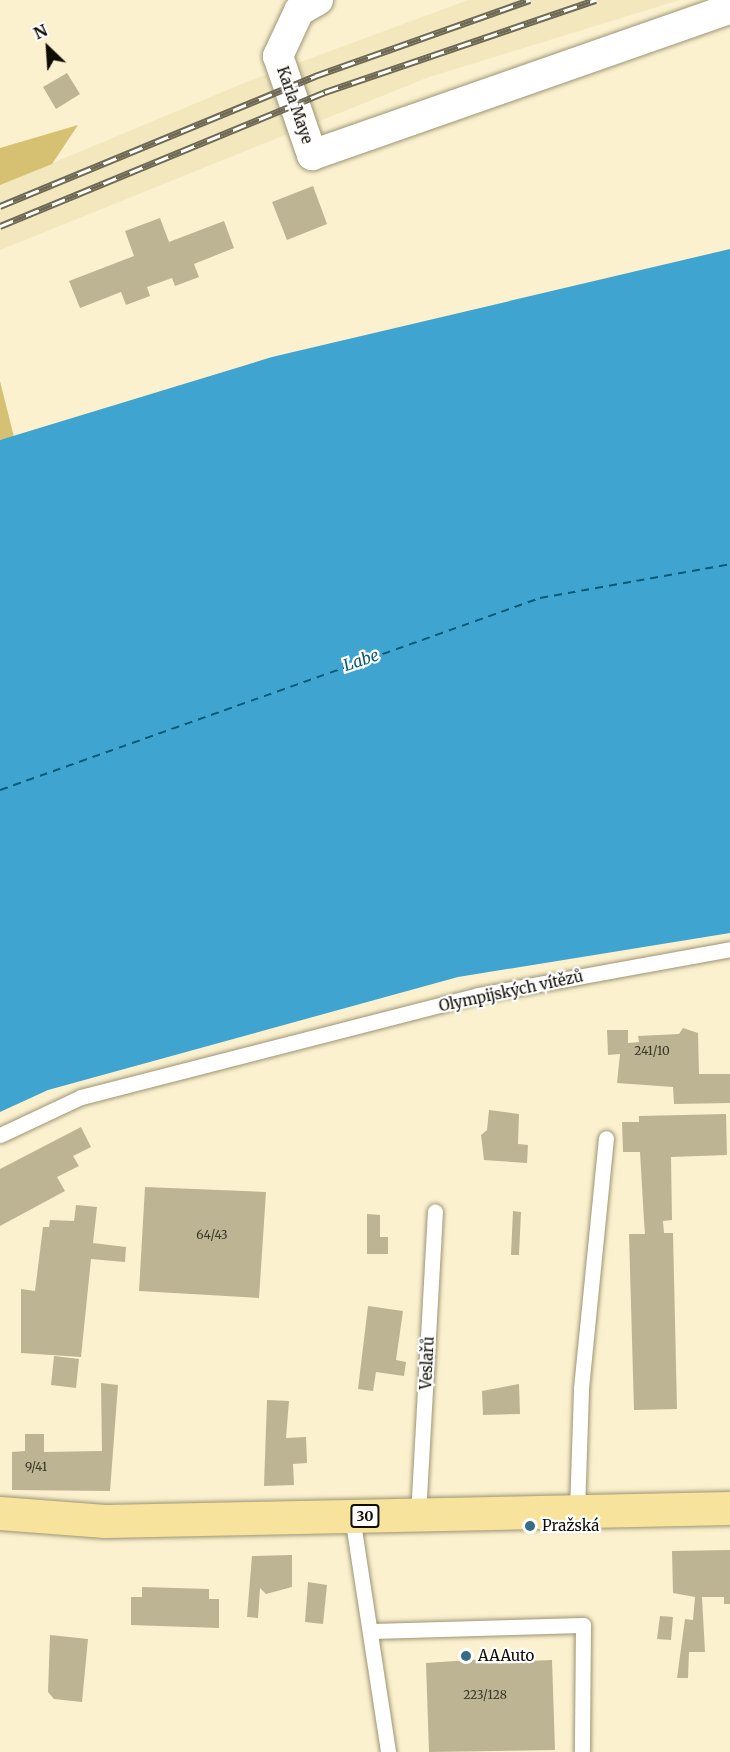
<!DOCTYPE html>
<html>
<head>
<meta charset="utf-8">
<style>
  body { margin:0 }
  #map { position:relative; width:730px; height:1752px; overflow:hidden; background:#fbf1cf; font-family:Merriweather,serif }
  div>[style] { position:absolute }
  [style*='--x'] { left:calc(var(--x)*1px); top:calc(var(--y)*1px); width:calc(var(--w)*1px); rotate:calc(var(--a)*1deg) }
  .built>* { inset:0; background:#f3e7be }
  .green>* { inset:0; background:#d6c072 }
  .water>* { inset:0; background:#3fa4d0 }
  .ferry>* { height:1.5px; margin-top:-0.75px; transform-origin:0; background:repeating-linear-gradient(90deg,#065977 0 8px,transparent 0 14px) }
  .building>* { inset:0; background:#bdb494 }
  .roads { filter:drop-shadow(0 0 2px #9c9474) drop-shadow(0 0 2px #9c9474) }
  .service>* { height:15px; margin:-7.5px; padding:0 7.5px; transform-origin:7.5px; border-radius:7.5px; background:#fff }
  .minor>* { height:30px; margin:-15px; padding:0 15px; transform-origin:15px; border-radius:15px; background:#fff }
  .primary>* { height:33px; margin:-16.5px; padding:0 16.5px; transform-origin:16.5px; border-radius:16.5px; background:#f7e39b }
  .rail>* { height:7px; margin-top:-3.5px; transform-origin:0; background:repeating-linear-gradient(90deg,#fff 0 14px,#6e6855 0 28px); box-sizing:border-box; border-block:2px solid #6e6855 }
  .dots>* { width:16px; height:16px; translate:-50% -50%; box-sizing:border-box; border:3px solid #fff; border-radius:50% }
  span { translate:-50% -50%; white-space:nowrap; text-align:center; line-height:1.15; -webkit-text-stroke:4.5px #fff; paint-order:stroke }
  .number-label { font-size:12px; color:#3b3727 }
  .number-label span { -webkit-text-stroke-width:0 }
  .shield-label span { padding:2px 4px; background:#fff; border:2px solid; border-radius:4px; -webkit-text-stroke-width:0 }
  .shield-label { font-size:14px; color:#100d03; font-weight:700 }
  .street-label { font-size:15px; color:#100d03 }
  .poi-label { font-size:15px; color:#100d03 }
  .left { translate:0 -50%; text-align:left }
  .water-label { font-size:16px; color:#065977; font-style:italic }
  .north { position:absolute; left:18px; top:18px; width:60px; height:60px; -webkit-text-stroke:4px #fff; paint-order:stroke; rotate:335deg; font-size:16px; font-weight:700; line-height:24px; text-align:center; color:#100d03 }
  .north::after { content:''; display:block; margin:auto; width:21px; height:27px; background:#100d03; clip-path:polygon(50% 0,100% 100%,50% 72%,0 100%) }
</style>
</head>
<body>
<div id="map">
  <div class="built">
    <i style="clip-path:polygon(468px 0,680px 0,429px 77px,0 250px,0 185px,249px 81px)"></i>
  </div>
  <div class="green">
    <i style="clip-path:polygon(78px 125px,52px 164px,0 185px,0 148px)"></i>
    <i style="clip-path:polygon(0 381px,14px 437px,0 440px)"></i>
  </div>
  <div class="water">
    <i style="clip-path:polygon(730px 249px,730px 933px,458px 977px,48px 1090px,0 1112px,0 440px,272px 357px)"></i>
  </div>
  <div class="ferry">
    <i style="--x:0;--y:790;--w:573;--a:-19.57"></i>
    <i style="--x:540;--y:598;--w:193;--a:-10.1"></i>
  </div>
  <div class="building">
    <i style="clip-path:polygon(67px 73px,80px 94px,56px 109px,43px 87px)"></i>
    <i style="clip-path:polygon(313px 186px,327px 224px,287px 240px,272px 202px)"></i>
    <i style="clip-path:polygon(160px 218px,169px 242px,224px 221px,234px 248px,194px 264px,199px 277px,175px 286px,172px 278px,147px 287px,150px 296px,126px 305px,121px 292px,80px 308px,69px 281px,134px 256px,125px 231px)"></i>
    <i style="clip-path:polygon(683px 1028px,698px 1033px,699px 1074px,730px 1074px,730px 1103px,674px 1104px,673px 1087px,617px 1083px,620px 1054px,608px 1055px,607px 1030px,628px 1030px,628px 1043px,639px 1042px,638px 1036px,679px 1034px)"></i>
    <i style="clip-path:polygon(489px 1110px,519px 1114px,518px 1144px,528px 1145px,527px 1163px,484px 1160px,481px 1135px,487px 1130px)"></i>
    <i style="clip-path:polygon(726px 1114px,727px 1155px,671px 1157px,672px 1220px,663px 1221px,664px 1233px,673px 1233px,677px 1409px,634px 1410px,629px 1234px,645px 1234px,644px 1221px,640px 1152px,623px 1152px,622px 1122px,639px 1122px,639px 1116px)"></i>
    <i style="clip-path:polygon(81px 1127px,91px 1147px,73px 1156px,79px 1166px,57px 1177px,65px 1191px,0 1226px,0 1169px)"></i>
    <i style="clip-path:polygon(145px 1187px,266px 1192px,259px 1298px,139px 1291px)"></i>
    <i style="clip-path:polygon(76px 1205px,97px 1207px,93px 1243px,126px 1247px,125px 1262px,91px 1259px,81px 1357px,21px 1353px,21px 1289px,35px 1291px,43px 1227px,49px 1227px,50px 1220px,74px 1221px)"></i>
    <i style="clip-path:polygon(513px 1211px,521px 1212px,519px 1255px,511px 1255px)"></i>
    <i style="clip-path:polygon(367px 1214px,380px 1215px,380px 1237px,388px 1237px,388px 1254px,367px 1254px)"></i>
    <i style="clip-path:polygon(368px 1306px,403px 1311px,396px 1360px,406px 1362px,404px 1376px,376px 1372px,373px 1391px,358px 1389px)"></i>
    <i style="clip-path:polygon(54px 1356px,79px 1359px,76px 1388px,51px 1385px)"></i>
    <i style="clip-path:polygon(101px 1383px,118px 1385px,110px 1491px,12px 1490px,12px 1452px,25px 1451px,25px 1434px,44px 1434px,44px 1452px,102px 1451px)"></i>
    <i style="clip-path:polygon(519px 1384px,520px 1414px,483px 1415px,482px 1391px)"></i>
    <i style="clip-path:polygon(267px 1400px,289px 1401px,286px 1438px,306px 1437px,307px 1463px,293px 1464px,294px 1485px,264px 1486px)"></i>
    <i style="clip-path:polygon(730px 1550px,730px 1604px,724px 1604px,724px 1597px,702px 1597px,705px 1652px,689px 1652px,688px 1678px,677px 1678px,685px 1619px,693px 1620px,695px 1597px,673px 1593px,672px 1551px)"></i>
    <i style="clip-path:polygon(292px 1555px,292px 1587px,266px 1594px,260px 1588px,258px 1618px,247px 1617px,252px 1556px)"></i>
    <i style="clip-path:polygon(308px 1582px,327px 1585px,323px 1624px,305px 1622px)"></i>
    <i style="clip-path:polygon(142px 1587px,209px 1589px,209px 1599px,219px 1599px,219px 1628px,131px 1625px,131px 1597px,142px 1597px)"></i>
    <i style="clip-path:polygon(660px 1616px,673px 1617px,671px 1640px,657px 1639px)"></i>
    <i style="clip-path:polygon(50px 1635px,88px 1639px,82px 1702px,54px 1699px,48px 1692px)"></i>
    <i style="clip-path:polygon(527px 1656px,527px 1661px,552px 1660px,555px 1750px,429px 1752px,426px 1663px)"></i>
  </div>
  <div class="roads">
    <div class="service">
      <i style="--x:0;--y:1135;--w:89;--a:-25.1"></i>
      <i style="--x:81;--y:1097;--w:410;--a:-14.4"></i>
      <i style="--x:478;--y:995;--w:256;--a:-10.3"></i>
      <i style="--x:577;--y:1511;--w:123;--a:-88.1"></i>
      <i style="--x:581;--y:1388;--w:251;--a:-84.3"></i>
      <i style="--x:418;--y:1515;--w:304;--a:-86.8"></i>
      <i style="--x:352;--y:1516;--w:239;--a:81.3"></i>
      <i style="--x:371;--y:1631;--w:212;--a:-1.6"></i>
      <i style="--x:583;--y:1625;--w:127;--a:90.5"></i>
    </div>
    <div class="minor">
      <i style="--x:318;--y:0;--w:22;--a:150"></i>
      <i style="--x:299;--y:11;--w:50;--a:115"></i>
      <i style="--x:278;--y:56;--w:105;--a:71"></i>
      <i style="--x:312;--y:155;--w:443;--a:-19.3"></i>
    </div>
    <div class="primary">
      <i style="--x:0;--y:1513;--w:105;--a:4.4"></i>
      <i style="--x:105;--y:1521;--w:625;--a:-1.19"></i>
    </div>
  </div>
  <div class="rail">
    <i style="--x:0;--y:206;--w:341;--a:-22.4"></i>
    <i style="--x:315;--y:76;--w:228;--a:-19.5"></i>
    <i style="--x:0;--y:226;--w:352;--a:-22.4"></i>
    <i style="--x:325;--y:92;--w:286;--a:-18.8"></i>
  </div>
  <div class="dots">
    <i style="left:530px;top:1526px;background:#356d87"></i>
    <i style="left:466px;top:1656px;background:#356d87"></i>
  </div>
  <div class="number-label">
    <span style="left:652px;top:1051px">241/10</span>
    <span style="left:212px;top:1235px">64/43</span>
    <span style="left:36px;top:1467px">9/41</span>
    <span style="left:485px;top:1695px">223/128</span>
  </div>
  <div class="shield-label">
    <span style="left:365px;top:1516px">30</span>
  </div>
  <div class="street-label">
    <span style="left:295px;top:105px;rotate:71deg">Karla Maye</span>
    <span style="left:511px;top:991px;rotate:-12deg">Olympijských vítězů</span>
    <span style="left:427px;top:1363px;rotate:-87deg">Veslařů</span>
  </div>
  <div class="poi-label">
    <span class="left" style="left:542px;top:1526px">Pražská</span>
    <span class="left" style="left:478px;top:1656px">AAAuto</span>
  </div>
  <div class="water-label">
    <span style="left:361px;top:660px;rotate:-19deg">Labe</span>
  </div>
  <div class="north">N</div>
</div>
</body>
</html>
